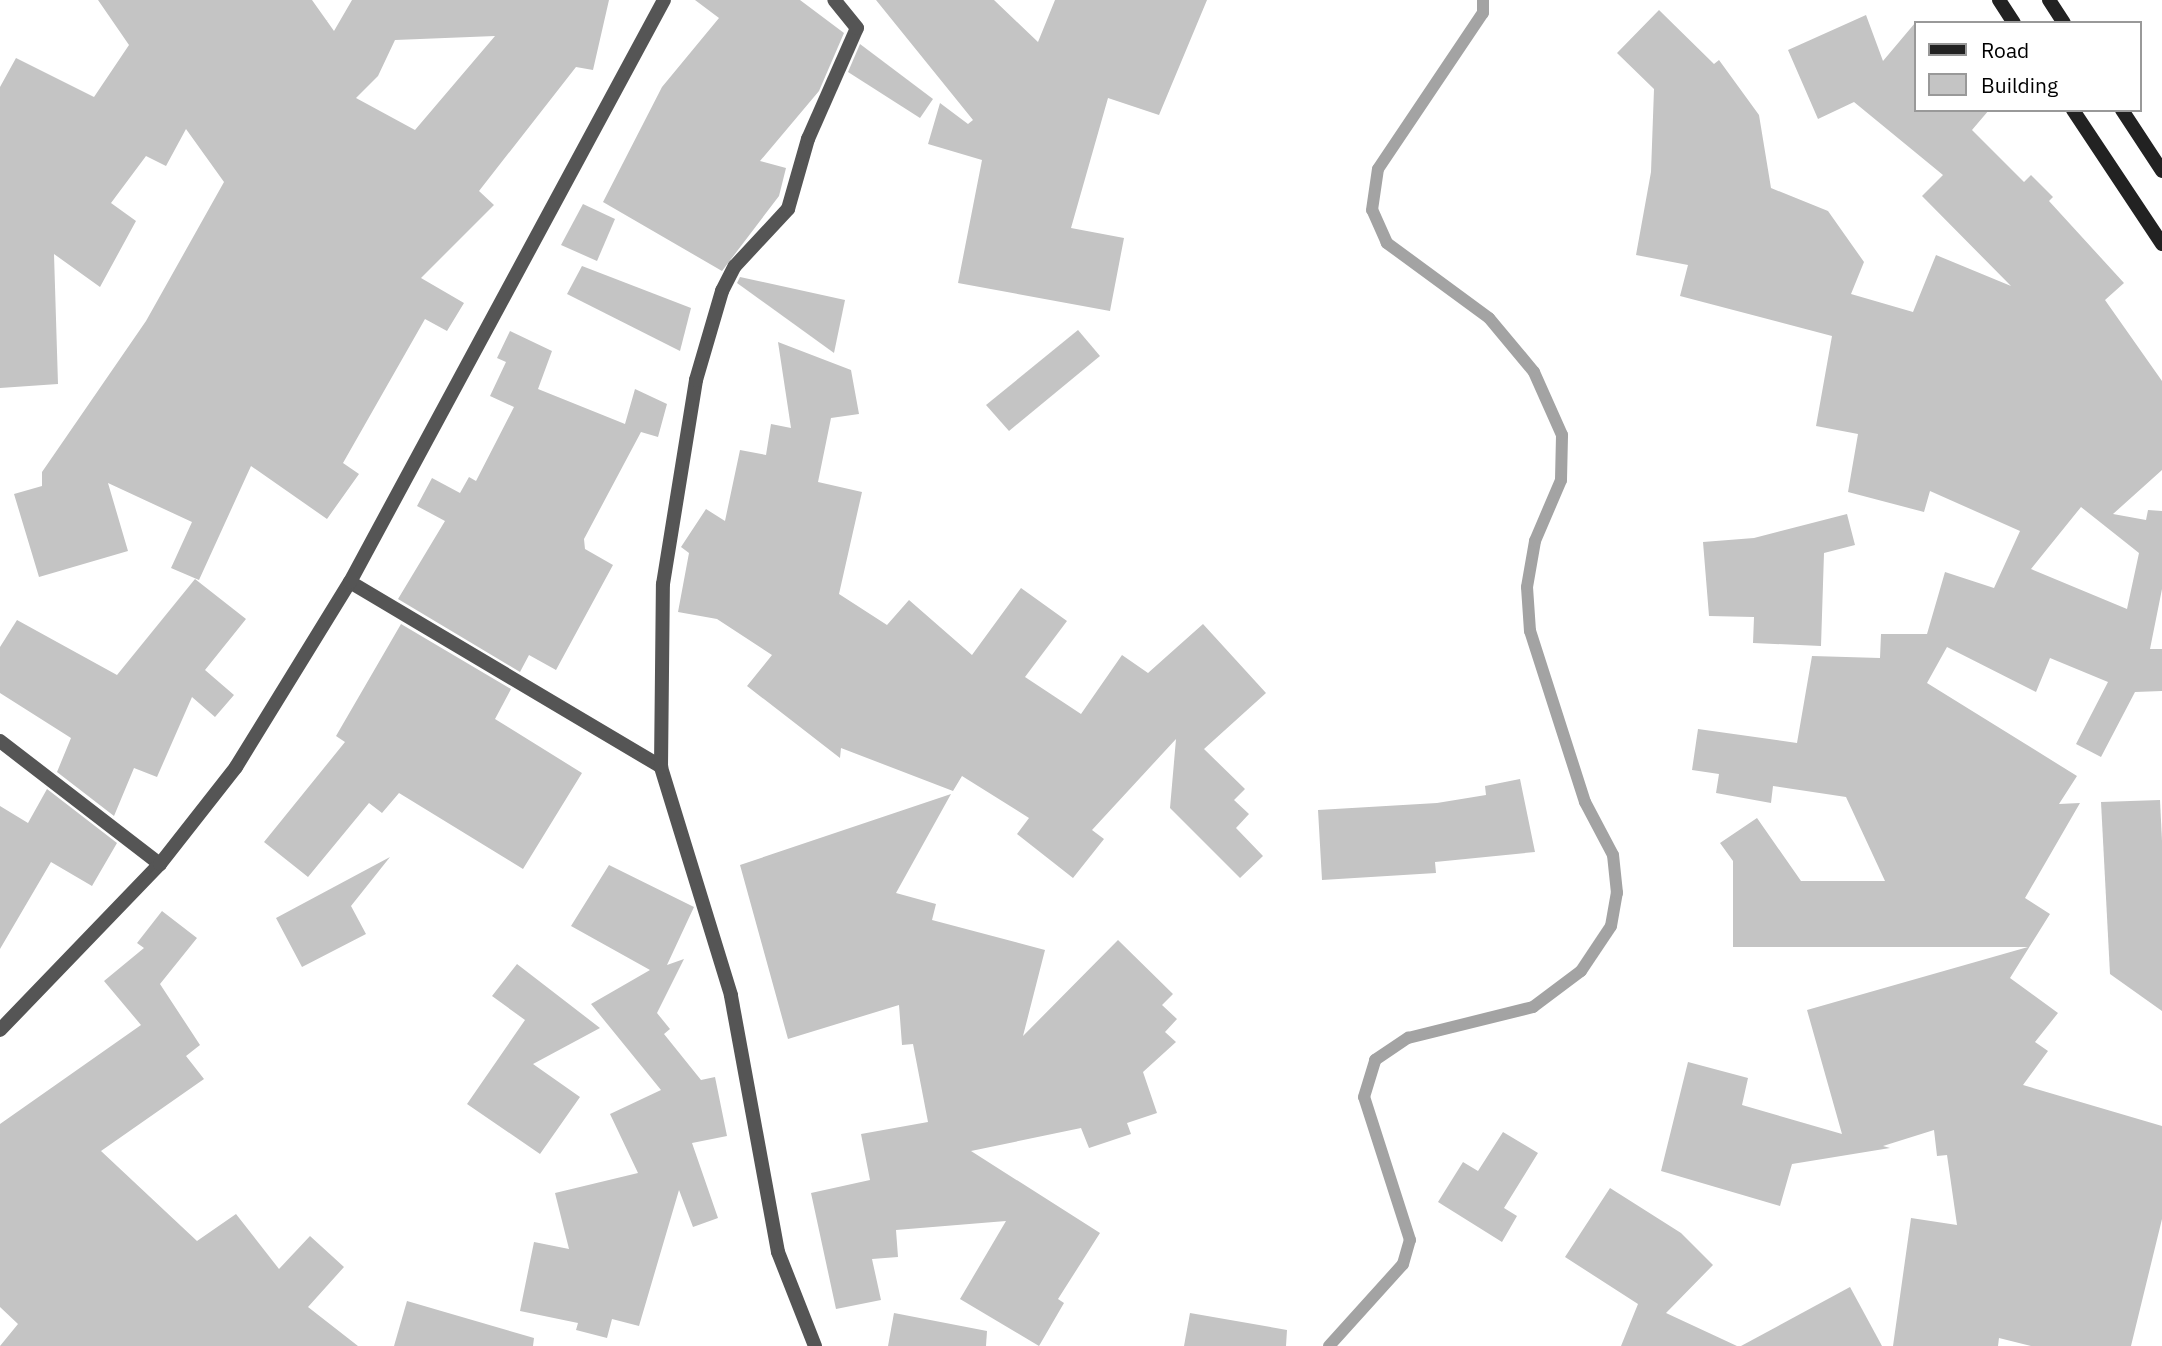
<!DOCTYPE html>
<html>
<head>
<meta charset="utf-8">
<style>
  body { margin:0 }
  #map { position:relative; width:2162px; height:1346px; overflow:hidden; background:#fff; font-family:"IBM Plex Sans",sans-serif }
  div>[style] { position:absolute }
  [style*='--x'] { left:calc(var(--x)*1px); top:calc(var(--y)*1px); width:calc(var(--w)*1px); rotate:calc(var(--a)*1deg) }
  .stream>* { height:12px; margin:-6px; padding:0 6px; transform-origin:6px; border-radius:6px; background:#a3a3a3 }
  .building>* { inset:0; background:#c4c4c4 }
  .minor>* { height:14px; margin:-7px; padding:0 7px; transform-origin:7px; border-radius:7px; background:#555 }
  .tertiary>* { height:14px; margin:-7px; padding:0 7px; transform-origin:7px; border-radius:7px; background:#555 }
  .secondary>* { height:14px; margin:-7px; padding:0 7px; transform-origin:7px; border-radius:7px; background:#222 }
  span { translate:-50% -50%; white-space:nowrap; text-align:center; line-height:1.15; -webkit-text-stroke:5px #fff; paint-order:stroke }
  .legend { position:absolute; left:1914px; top:21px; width:228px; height:91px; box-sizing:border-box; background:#fff; border:2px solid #999; margin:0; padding:9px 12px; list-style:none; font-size:21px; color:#000 }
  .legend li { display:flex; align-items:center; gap:14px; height:35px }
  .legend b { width:35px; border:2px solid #999 }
</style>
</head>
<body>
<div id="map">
  <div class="stream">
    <i style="--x:1329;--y:1346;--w:110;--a:-47.9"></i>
    <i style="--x:1403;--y:1264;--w:25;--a:-74"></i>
    <i style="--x:1410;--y:1240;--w:150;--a:-107.8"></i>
    <i style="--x:1364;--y:1097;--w:39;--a:-73"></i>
    <i style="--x:1375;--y:1060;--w:40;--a:-34"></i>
    <i style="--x:1408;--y:1038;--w:129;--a:-13.9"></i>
    <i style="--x:1533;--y:1007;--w:60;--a:-36.9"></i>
    <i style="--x:1581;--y:971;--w:54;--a:-56.3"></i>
    <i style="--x:1611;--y:926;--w:34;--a:-80"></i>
    <i style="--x:1617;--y:893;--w:38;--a:-96"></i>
    <i style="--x:1613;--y:855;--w:60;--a:-117.8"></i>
    <i style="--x:1585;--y:802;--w:180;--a:-107.8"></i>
    <i style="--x:1530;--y:631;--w:44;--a:-93.9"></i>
    <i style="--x:1527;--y:587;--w:47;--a:-80.1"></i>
    <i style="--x:1535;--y:541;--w:66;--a:-66.9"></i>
    <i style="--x:1561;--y:480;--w:45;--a:-88.7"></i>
    <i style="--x:1562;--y:435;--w:69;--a:-114"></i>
    <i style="--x:1534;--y:372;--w:70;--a:-129.8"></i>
    <i style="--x:1489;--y:318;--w:127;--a:-143.7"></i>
    <i style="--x:1387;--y:243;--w:36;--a:-114"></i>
    <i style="--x:1372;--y:210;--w:41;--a:-81.7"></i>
    <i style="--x:1378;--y:169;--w:188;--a:-56.1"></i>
    <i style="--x:1483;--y:13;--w:13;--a:-90"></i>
  </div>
  <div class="building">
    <i style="clip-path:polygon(evenodd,98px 0,312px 0,334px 31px,352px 0,609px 0,593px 70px,576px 67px,479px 191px,494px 205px,421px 278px,464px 303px,447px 331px,425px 319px,343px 463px,359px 474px,327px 519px,251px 466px,199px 580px,171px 568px,192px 522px,108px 483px,128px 551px,39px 577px,14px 494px,42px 486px,42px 472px,146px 321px,224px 182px,186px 129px,166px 166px,146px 156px,111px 203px,136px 221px,100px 287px,54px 254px,58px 384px,0 388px,0 87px,16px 58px,94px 97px,129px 45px,98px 0,495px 36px,415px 130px,356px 98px,378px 76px,395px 40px,495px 36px)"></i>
    <i style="clip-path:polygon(695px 0,800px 0,844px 33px,819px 91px,760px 161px,786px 168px,779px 196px,722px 271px,603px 202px,662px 87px,719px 18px)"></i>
    <i style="clip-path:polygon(876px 0,994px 0,1038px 42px,1055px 0,1207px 0,1159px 115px,1108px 98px,1071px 228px,1124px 238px,1110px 311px,958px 283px,982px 160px,928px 144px,940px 103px,968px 124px,973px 120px)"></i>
    <i style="clip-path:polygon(evenodd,1659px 10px,1714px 64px,1719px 60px,1759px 115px,1771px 188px,1828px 211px,1864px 262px,1851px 294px,1913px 312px,1936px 255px,2011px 286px,1922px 196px,1943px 175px,1854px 102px,1818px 119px,1788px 50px,1866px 15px,1883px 61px,1915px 23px,1915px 110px,1989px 110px,1972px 130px,2024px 182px,2031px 175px,2053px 197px,2049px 201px,2124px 283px,2105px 300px,2162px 381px,2162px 470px,2113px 514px,2146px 520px,2148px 510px,2162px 511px,2162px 589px,2150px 649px,2162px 649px,2162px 691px,2135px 692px,2101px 757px,2076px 744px,2108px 682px,2050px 658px,2036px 692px,1947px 647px,1927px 683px,2077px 776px,2059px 804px,2080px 803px,2025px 898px,2050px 914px,2010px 978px,2058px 1013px,2035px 1042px,2048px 1051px,2023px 1085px,2162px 1126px,2162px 1219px,2131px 1346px,2031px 1346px,1999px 1338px,1998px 1346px,1893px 1346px,1911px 1218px,1957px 1225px,1947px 1155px,1937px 1156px,1934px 1130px,1883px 1146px,1890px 1148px,1792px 1164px,1780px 1206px,1661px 1171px,1688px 1062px,1748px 1078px,1742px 1105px,1842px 1134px,1807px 1010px,2028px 947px,1733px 947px,1733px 861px,1720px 843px,1757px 818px,1801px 881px,1885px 881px,1846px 797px,1773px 786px,1771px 803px,1716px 793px,1719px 774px,1692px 770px,1698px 729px,1797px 743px,1812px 656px,1880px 658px,1881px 634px,1927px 634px,1945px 572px,1994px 588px,2020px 531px,1930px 491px,1924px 512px,1848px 492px,1858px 434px,1816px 426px,1832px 336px,1680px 296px,1688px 265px,1636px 255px,1651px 172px,1654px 89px,1617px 53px,1659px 10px,2081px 507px,2139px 553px,2127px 609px,2031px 569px,2081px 507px)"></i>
    <i style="clip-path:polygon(860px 44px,933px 99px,920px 118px,848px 72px)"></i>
    <i style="clip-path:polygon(583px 204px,615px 219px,597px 261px,561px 245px)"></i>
    <i style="clip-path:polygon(582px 266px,691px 308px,680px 351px,567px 294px)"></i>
    <i style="clip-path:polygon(740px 277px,845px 300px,834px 353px,737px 283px)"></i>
    <i style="clip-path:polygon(1078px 330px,1100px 356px,1009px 431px,986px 405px)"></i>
    <i style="clip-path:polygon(510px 331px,552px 351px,538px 389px,625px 424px,635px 389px,667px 404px,658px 437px,641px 432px,584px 539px,585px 549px,613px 565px,556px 670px,529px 655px,520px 672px,398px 599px,445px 521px,417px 506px,432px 478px,460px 493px,469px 477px,476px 481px,514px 407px,490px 396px,506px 362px,497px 358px)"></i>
    <i style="clip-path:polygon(778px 342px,851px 370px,859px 414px,831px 418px,818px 482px,862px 492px,839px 594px,887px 625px,909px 600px,972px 655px,1021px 588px,1067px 621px,1025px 677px,1081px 714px,1122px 655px,1148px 673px,1203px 624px,1266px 693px,1204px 749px,1245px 789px,1234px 800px,1249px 814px,1236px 828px,1263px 856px,1240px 878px,1170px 808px,1176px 739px,1092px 830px,1104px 839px,1073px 878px,1017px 834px,1029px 818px,962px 776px,953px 791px,841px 748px,840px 758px,747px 686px,772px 655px,717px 619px,678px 612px,689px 553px,681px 547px,706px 509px,725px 521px,740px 450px,766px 455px,771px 424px,791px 428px)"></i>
    <i style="clip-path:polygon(1847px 514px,1855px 545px,1824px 553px,1821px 646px,1753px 643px,1754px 617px,1709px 616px,1703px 542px,1754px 538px)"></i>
    <i style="clip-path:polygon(195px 579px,246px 619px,205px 670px,234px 695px,215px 717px,192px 697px,157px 777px,134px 768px,114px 816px,57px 772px,71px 738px,0 693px,0 647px,17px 620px,117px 675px)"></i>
    <i style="clip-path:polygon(401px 624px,511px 689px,495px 719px,582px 773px,523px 869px,399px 793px,382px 813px,369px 803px,308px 877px,264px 842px,345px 742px,336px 736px)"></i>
    <i style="clip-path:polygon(1520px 779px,1535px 852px,1435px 862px,1436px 873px,1322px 880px,1318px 810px,1437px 803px,1486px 795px,1485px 786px)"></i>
    <i style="clip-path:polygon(47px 789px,117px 843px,92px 886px,51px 862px,0 949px,0 806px,28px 823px)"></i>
    <i style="clip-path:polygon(951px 794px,896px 893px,936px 904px,932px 920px,1045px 950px,1023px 1036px,1118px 940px,1173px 994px,1162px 1005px,1177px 1019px,1165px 1032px,1176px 1042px,1143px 1072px,1157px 1113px,1127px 1123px,1131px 1134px,1089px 1148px,1081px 1128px,971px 1151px,1100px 1233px,1058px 1299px,1064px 1303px,1039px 1346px,960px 1299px,1006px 1221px,896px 1230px,898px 1257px,872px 1259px,881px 1300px,836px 1309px,811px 1193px,870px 1180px,861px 1134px,928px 1122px,913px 1044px,902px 1045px,899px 1005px,788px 1039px,740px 865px)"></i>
    <i style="clip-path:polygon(2160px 800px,2162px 841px,2162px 1011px,2110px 974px,2101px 802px)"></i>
    <i style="clip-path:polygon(390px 857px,351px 906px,366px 934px,302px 967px,276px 918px)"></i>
    <i style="clip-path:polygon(609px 865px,694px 907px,667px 965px,684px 959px,657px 1013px,670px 1029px,664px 1034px,701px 1080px,715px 1077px,727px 1136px,692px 1143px,718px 1218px,693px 1227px,679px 1190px,639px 1326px,612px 1319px,607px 1338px,576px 1330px,578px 1323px,520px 1311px,534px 1242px,569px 1249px,555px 1193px,638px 1173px,610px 1114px,661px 1090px,591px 1004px,650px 970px,571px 926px)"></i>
    <i style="clip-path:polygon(162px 911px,197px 938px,160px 984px,200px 1045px,186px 1056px,204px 1079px,101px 1151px,197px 1241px,236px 1214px,279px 1269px,310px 1236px,344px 1267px,308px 1307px,358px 1346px,0 1346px,18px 1324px,0 1307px,0 1124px,141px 1025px,104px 981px,144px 948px,137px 943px)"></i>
    <i style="clip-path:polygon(517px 964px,600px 1028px,533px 1064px,580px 1097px,540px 1154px,467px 1104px,525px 1020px,492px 996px)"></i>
    <i style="clip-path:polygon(1503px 1132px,1538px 1153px,1504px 1208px,1517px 1216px,1502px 1242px,1438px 1202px,1463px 1162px,1478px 1171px)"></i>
    <i style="clip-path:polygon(1610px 1188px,1681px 1233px,1713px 1265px,1666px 1313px,1737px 1346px,1621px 1346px,1638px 1304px,1565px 1257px)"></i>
    <i style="clip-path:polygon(1850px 1287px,1882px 1346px,1741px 1346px)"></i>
    <i style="clip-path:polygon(407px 1301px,534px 1338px,533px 1346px,394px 1346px)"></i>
    <i style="clip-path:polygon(894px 1313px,987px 1331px,986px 1346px,888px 1346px)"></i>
    <i style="clip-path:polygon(1190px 1313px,1287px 1330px,1286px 1346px,1184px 1346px)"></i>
  </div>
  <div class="minor">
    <i style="--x:350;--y:582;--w:362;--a:30.7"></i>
    <i style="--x:0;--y:741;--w:202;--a:37.6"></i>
    <i style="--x:815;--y:1346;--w:101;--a:-111.5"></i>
    <i style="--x:778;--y:1252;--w:261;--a:-100.4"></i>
    <i style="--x:731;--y:995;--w:239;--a:-107.1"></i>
    <i style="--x:661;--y:767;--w:183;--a:-89.4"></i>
    <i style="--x:663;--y:584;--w:207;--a:-80.8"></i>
    <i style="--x:696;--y:380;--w:93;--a:-73.7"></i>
    <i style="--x:722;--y:291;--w:28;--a:-63"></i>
    <i style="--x:735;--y:266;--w:78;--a:-47.1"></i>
    <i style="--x:788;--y:209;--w:73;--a:-74.1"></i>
    <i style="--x:808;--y:139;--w:121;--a:-66.2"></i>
    <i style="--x:857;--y:28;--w:36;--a:-129"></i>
  </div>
  <div class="tertiary">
    <i style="--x:0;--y:1030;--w:231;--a:-46.1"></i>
    <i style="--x:160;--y:864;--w:123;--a:-51.9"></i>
    <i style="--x:236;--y:767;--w:217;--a:-58.4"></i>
    <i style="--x:350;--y:582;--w:661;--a:-61.65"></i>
  </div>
  <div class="secondary">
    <i style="--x:1999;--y:0;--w:27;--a:57"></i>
    <i style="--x:2049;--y:0;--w:27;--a:57"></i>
    <i style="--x:2073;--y:110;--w:161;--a:56.4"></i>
    <i style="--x:2122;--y:110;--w:73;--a:56.7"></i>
  </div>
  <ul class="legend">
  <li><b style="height:9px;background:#222"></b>Road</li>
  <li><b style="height:19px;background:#c4c4c4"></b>Building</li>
  </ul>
</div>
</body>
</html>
